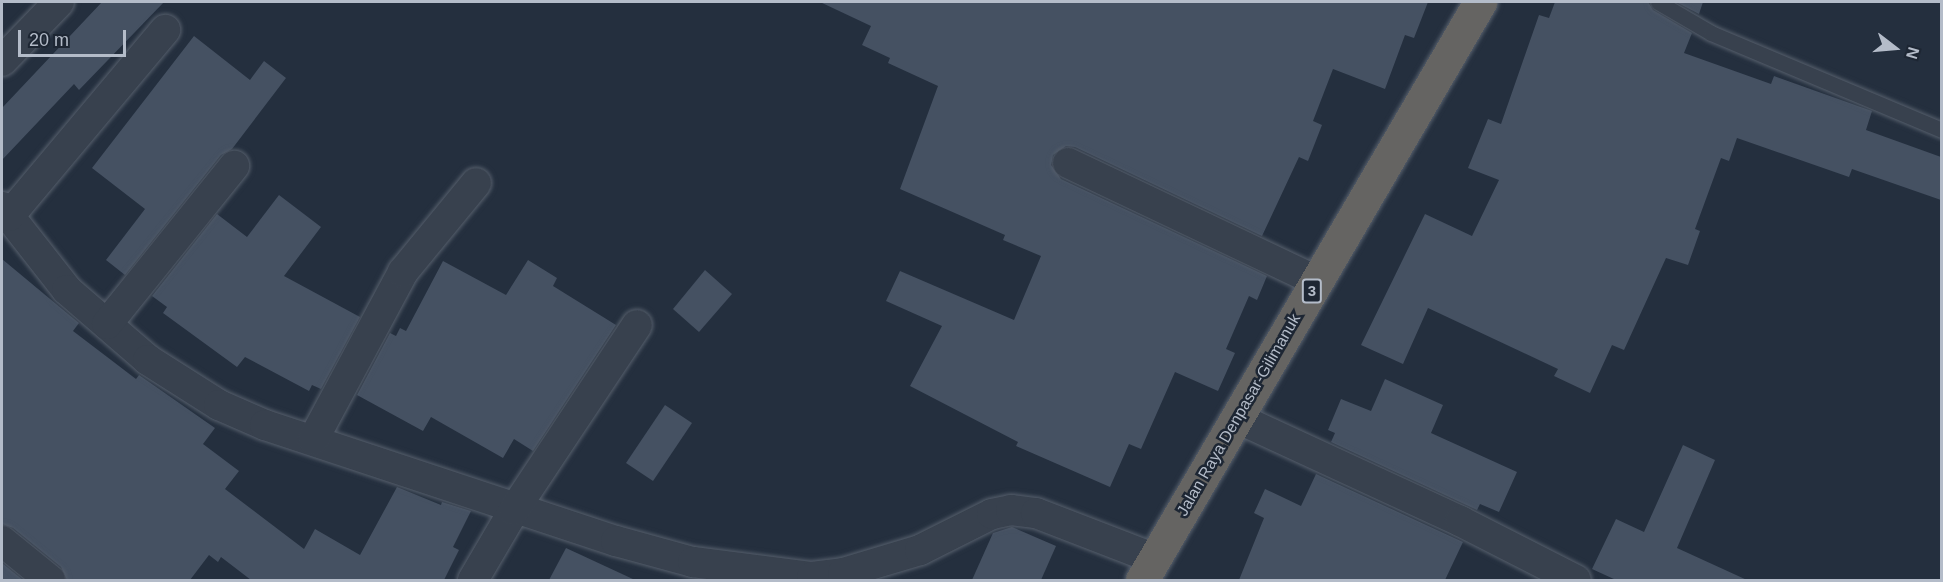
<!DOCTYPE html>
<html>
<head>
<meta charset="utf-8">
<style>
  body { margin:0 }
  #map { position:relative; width:1943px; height:582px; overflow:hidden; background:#242f3e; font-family:Arial,sans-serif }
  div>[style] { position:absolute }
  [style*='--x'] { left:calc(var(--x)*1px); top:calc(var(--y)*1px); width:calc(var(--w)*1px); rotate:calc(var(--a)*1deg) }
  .building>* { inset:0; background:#455162 }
  .roads { filter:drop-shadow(0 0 2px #565f6c) drop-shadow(0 0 2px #565f6c) }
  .service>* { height:15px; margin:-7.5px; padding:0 7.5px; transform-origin:7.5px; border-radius:7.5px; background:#38414e }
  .minor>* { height:30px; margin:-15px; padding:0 15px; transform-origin:15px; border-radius:15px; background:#38414e }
  .trunk>* { height:33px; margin:-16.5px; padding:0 16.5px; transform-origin:16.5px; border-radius:16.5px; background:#656462 }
  span { translate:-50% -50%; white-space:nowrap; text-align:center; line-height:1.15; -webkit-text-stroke:5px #1d2633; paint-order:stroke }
  .shield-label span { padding:2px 4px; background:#1d2633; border:2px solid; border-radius:4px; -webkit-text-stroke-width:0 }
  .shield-label { font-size:15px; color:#b4bcc9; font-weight:700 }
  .street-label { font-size:16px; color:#b4bcc9 }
  .frame { position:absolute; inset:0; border:3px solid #b4bcc9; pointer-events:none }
  .north { position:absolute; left:1865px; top:18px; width:60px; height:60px; -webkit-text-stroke:4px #1d2633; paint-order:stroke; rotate:106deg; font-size:16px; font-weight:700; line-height:24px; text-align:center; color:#b4bcc9 }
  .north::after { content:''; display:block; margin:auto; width:21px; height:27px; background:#b4bcc9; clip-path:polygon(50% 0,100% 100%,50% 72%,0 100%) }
  .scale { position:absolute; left:18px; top:30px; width:108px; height:27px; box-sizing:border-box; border:3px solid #b4bcc9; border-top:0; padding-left:8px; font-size:18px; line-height:21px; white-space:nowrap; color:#b4bcc9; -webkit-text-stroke:4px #1d2633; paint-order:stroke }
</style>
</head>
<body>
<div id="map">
  <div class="building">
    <i style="clip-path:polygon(102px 2px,164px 2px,79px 90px,74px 84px,2px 160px,2px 108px)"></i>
    <i style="clip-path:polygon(820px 2px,1428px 2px,1414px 38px,1405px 35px,1385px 89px,1333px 69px,1313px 121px,1322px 125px,1308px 161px,1299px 157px,1262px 236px,1075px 147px,1066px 146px,1053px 155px,1051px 165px,1061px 179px,1267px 276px,1257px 300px,1249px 296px,1226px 349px,1235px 353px,1218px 391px,1175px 372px,1141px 449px,1129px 444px,1110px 487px,1016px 446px,1018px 442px,910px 386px,942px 326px,886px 301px,900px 271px,1014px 320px,1041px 256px,1003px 240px,1005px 235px,900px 189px,938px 86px,888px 63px,890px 58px,862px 45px,871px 26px)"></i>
    <i style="clip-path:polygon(1555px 2px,1648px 2px,1653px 10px,1692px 33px,1684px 53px,1771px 84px,1774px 76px,1872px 111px,1866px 130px,1941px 157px,1941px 200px,1852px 169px,1849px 177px,1737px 138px,1729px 161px,1721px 158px,1695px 229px,1700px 231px,1688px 265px,1666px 258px,1624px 350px,1612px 345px,1590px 393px,1554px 376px,1558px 369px,1428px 308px,1403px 364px,1361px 345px,1425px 214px,1472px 236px,1499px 180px,1468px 168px,1488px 119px,1501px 124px,1539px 15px,1549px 18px)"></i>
    <i style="clip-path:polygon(1676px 2px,1703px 2px,1699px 14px)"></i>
    <i style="clip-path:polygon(194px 36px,250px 80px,264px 61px,286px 78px,232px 149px,221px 155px,125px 275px,106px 260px,145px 209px,92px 168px)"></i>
    <i style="clip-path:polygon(279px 195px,321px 227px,284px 276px,360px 317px,321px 389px,312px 385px,309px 391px,245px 357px,237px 367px,163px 313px,167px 307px,152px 296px,217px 214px,247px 237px)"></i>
    <i style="clip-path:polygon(2px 259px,79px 323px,73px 331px,136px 379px,139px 375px,215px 428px,203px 444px,239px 471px,225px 489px,304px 549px,315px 529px,360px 555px,397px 487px,441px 505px,442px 502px,471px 511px,453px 547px,459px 550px,444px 580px,251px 580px,221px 557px,218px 562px,209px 555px,190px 580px,67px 580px,61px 567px,13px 528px,2px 524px)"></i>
    <i style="clip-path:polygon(528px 260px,557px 278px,553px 286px,616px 325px,533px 451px,514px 439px,503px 458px,431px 417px,423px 431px,357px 395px,390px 333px,396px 336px,400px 328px,406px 331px,443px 261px,506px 295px)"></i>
    <i style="clip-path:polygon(705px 270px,732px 294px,699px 332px,673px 309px)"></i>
    <i style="clip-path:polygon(1385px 379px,1443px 405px,1431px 433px,1517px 472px,1499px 512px,1480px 504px,1477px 510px,1331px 442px,1335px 433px,1328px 430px,1341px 399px,1371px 411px)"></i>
    <i style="clip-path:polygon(665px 405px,692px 423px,653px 481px,626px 463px)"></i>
    <i style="clip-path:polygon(1683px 445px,1715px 460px,1677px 548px,1747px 580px,1616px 580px,1592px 569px,1616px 519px,1644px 532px)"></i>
    <i style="clip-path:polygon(1316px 474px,1463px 542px,1445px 580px,1239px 580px,1264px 518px,1254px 513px,1265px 489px,1301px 506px)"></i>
    <i style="clip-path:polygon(1012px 527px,1056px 546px,1041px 580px,972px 580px,993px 533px)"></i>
    <i style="clip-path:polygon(566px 548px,635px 580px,549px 580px)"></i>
    <i style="clip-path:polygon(2px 563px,23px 580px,2px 580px)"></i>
  </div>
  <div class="roads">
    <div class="service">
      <i style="--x:1658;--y:2;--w:61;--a:30.3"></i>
      <i style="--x:1711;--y:33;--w:251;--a:22.8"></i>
    </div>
    <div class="minor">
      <i style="--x:2;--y:61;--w:82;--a:-46"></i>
      <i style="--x:1068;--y:163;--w:276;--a:25.4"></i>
      <i style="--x:2;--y:207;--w:105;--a:51.9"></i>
      <i style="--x:67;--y:290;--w:107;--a:40.8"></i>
      <i style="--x:148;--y:360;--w:84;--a:32.4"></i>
      <i style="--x:219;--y:405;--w:50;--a:23.5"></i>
      <i style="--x:265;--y:425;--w:370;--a:18.3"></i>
      <i style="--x:616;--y:541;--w:80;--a:15.3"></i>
      <i style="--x:693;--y:562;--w:120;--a:7.2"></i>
      <i style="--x:812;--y:577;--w:31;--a:-7"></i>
      <i style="--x:843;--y:573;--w:80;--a:-16.6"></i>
      <i style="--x:920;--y:550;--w:80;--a:-26.6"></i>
      <i style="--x:992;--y:514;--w:19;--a:-12"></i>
      <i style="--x:1011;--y:510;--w:25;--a:7"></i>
      <i style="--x:1036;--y:513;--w:128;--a:21.1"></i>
      <i style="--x:9;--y:216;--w:243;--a:-50"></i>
      <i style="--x:107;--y:324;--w:203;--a:-51.2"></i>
      <i style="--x:1237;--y:418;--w:246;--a:24.8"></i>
      <i style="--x:1460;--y:521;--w:130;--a:27"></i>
      <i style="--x:313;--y:440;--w:191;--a:-61.8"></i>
      <i style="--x:403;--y:272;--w:115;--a:-50.6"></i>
      <i style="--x:2;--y:541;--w:62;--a:39.1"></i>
      <i style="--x:473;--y:580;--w:81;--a:-59.6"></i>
      <i style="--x:514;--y:510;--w:222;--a:-56.4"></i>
    </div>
    <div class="trunk">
      <i style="--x:1142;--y:580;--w:670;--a:-59.68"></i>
    </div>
  </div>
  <div class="shield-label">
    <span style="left:1312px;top:291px">3</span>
  </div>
  <div class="street-label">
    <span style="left:1239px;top:415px;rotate:-60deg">Jalan Raya Denpasar-Gilimanuk</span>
  </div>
  <div class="frame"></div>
  <div class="north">N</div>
  <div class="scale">20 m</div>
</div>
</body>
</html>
